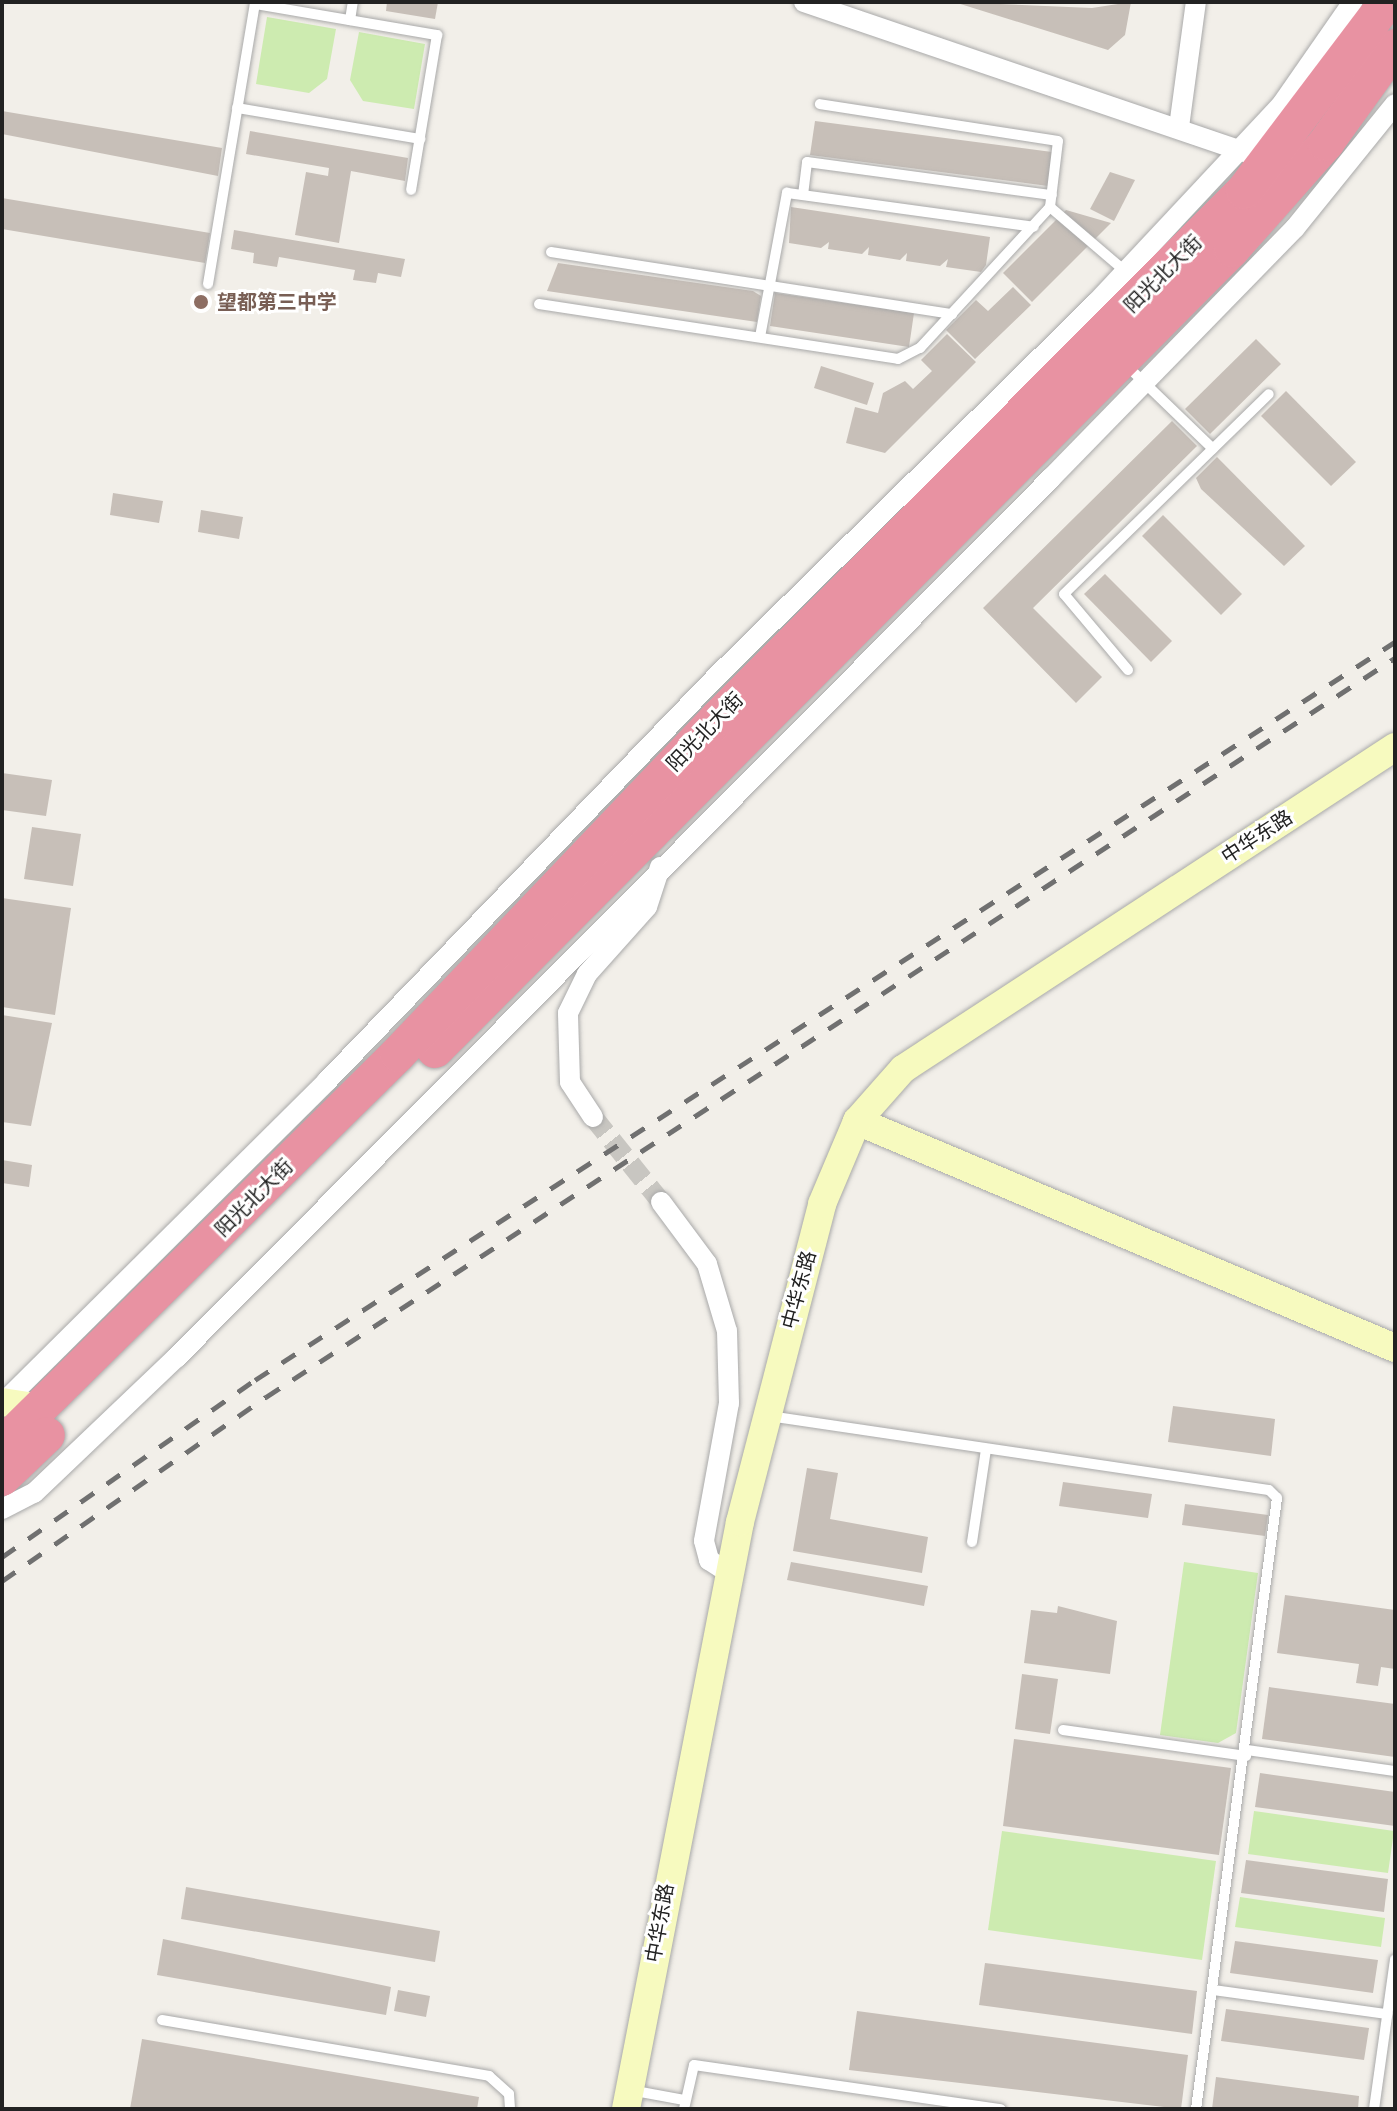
<!DOCTYPE html>
<html>
<head>
<meta charset="utf-8">
<style>
  body { margin:0 }
  #map { position:relative; width:1397px; height:2111px; overflow:hidden; background:#f2efe9; font-family:"Work Sans","Noto Sans SC",sans-serif }
  div>[style] { position:absolute }
  [style*='--x'] { left:calc(var(--x)*1px); top:calc(var(--y)*1px); width:calc(var(--w)*1px); rotate:calc(var(--a)*1deg) }
  .grass>* { inset:0; background:#cdebb0 }
  .building>* { inset:0; background:#c7bfb8 }
  .street-tunnel>* { height:20px; margin-top:-10px; transform-origin:0; background:repeating-linear-gradient(90deg,#c8c6c1 0 20px,transparent 0 30px) }
  .roads { filter:drop-shadow(0 0 2px #a9a9a9) drop-shadow(0 0 2px #a9a9a9) }
  .lane>* { height:10px; margin:-5px; padding:0 5px; transform-origin:5px; border-radius:5px; background:#fff }
  .street>* { height:20px; margin:-10px; padding:0 10px; transform-origin:10px; border-radius:10px; background:#fff }
  .secondary>* { height:28px; margin:-14px; padding:0 14px; transform-origin:14px; border-radius:14px; background:#f7fabf }
  .highway>* { height:36px; margin:-18px; padding:0 18px; transform-origin:18px; border-radius:18px; background:#e892a2 }
  .rail>* { height:5px; margin-top:-2.5px; transform-origin:0; background:repeating-linear-gradient(90deg,#707070 0 16px,transparent 0 32px) }
  .dots>* { width:22px; height:22px; translate:-50% -50%; box-sizing:border-box; border:4px solid #fff; border-radius:50% }
  span { translate:-50% -50%; white-space:nowrap; text-align:center; line-height:1.15; -webkit-text-stroke:6px #fff; paint-order:stroke }
  .street-label { font-size:20px; color:#222 }
  .education-label { font-size:20px; color:#785e54; font-weight:700 }
  .left { translate:0 -50%; text-align:left }
  .frame { position:absolute; inset:0; border:4px solid #222; pointer-events:none }
</style>
</head>
<body>
<div id="map">
  <div class="grass">
    <i style="clip-path:polygon(267px 17px,336px 29px,327px 79px,309px 93px,256px 84px)"></i>
    <i style="clip-path:polygon(359px 32px,425px 44px,414px 109px,363px 101px,350px 80px)"></i>
    <i style="clip-path:polygon(1184px 1562px,1258px 1573px,1236px 1733px,1218px 1743px,1160px 1735px)"></i>
    <i style="clip-path:polygon(1254px 1811px,1394px 1831px,1388px 1873px,1248px 1854px)"></i>
    <i style="clip-path:polygon(1002px 1831px,1216px 1861px,1202px 1960px,988px 1930px)"></i>
    <i style="clip-path:polygon(1240px 1897px,1385px 1918px,1381px 1947px,1235px 1927px)"></i>
  </div>
  <div class="building">
    <i style="clip-path:polygon(387px 2px,438px 2px,435px 19px,386px 11px)"></i>
    <i style="clip-path:polygon(954px 2px,1092px 8px,1131px 2px,1125px 35px,1108px 50px)"></i>
    <i style="clip-path:polygon(2px 111px,222px 148px,218px 176px,2px 134px)"></i>
    <i style="clip-path:polygon(815px 121px,1052px 152px,1048px 186px,810px 155px)"></i>
    <i style="clip-path:polygon(250px 131px,408px 158px,405px 181px,351px 171px,339px 243px,295px 235px,306px 172px,328px 176px,329px 168px,246px 154px)"></i>
    <i style="clip-path:polygon(1110px 172px,1135px 180px,1114px 221px,1090px 209px)"></i>
    <i style="clip-path:polygon(2px 198px,210px 233px,205px 263px,2px 229px)"></i>
    <i style="clip-path:polygon(791px 207px,990px 237px,986px 265px,981px 272px,946px 267px,948px 259px,940px 266px,906px 261px,907px 253px,900px 260px,868px 255px,869px 247px,862px 254px,828px 249px,829px 242px,821px 248px,789px 243px)"></i>
    <i style="clip-path:polygon(1066px 210px,1111px 223px,1032px 302px,1003px 273px)"></i>
    <i style="clip-path:polygon(234px 230px,405px 259px,401px 277px,378px 273px,376px 283px,353px 280px,355px 270px,279px 257px,277px 267px,253px 263px,254px 253px,231px 249px)"></i>
    <i style="clip-path:polygon(558px 263px,753px 291px,761px 296px,757px 322px,547px 291px)"></i>
    <i style="clip-path:polygon(1013px 287px,1031px 305px,975px 359px,946px 330px,976px 300px,988px 311px)"></i>
    <i style="clip-path:polygon(775px 293px,914px 313px,909px 347px,770px 326px)"></i>
    <i style="clip-path:polygon(947px 334px,976px 362px,885px 453px,846px 443px,855px 407px,878px 413px,883px 393px,905px 381px,913px 389px,932px 371px,921px 360px)"></i>
    <i style="clip-path:polygon(1256px 339px,1281px 364px,1210px 434px,1185px 409px)"></i>
    <i style="clip-path:polygon(821px 366px,874px 383px,867px 405px,814px 388px)"></i>
    <i style="clip-path:polygon(1286px 391px,1356px 462px,1331px 486px,1261px 416px)"></i>
    <i style="clip-path:polygon(1172px 421px,1197px 446px,1033px 608px,1102px 677px,1076px 703px,983px 608px)"></i>
    <i style="clip-path:polygon(1217px 457px,1305px 546px,1284px 566px,1201px 489px,1196px 478px)"></i>
    <i style="clip-path:polygon(113px 493px,163px 501px,159px 523px,110px 515px)"></i>
    <i style="clip-path:polygon(201px 510px,243px 517px,239px 539px,198px 532px)"></i>
    <i style="clip-path:polygon(1163px 515px,1242px 594px,1221px 615px,1142px 536px)"></i>
    <i style="clip-path:polygon(1105px 574px,1172px 641px,1151px 662px,1084px 594px)"></i>
    <i style="clip-path:polygon(2px 773px,52px 780px,46px 816px,2px 810px)"></i>
    <i style="clip-path:polygon(32px 827px,81px 834px,73px 886px,24px 879px)"></i>
    <i style="clip-path:polygon(2px 898px,71px 908px,55px 1015px,2px 1007px)"></i>
    <i style="clip-path:polygon(2px 1015px,52px 1023px,31px 1126px,2px 1122px)"></i>
    <i style="clip-path:polygon(2px 1160px,32px 1165px,29px 1187px,2px 1183px)"></i>
    <i style="clip-path:polygon(1173px 1406px,1275px 1419px,1271px 1456px,1168px 1442px)"></i>
    <i style="clip-path:polygon(807px 1468px,838px 1473px,830px 1519px,928px 1537px,922px 1573px,793px 1551px)"></i>
    <i style="clip-path:polygon(1063px 1482px,1152px 1494px,1148px 1518px,1059px 1506px)"></i>
    <i style="clip-path:polygon(1185px 1504px,1268px 1515px,1265px 1536px,1182px 1525px)"></i>
    <i style="clip-path:polygon(791px 1562px,928px 1586px,924px 1606px,787px 1580px)"></i>
    <i style="clip-path:polygon(1285px 1595px,1395px 1610px,1395px 1669px,1381px 1667px,1378px 1686px,1356px 1683px,1359px 1664px,1277px 1653px)"></i>
    <i style="clip-path:polygon(1058px 1606px,1117px 1621px,1110px 1674px,1024px 1663px,1031px 1610px,1057px 1613px)"></i>
    <i style="clip-path:polygon(1022px 1674px,1058px 1679px,1050px 1734px,1015px 1729px)"></i>
    <i style="clip-path:polygon(1269px 1687px,1395px 1704px,1395px 1757px,1262px 1739px)"></i>
    <i style="clip-path:polygon(1014px 1739px,1231px 1768px,1219px 1855px,1003px 1826px)"></i>
    <i style="clip-path:polygon(1260px 1773px,1395px 1792px,1395px 1826px,1255px 1807px)"></i>
    <i style="clip-path:polygon(1246px 1860px,1388px 1879px,1384px 1912px,1241px 1893px)"></i>
    <i style="clip-path:polygon(186px 1887px,440px 1931px,435px 1962px,181px 1919px)"></i>
    <i style="clip-path:polygon(163px 1939px,391px 1987px,386px 2015px,157px 1975px)"></i>
    <i style="clip-path:polygon(1235px 1941px,1378px 1960px,1373px 1993px,1230px 1973px)"></i>
    <i style="clip-path:polygon(985px 1963px,1197px 1991px,1192px 2034px,979px 2005px)"></i>
    <i style="clip-path:polygon(398px 1990px,430px 1996px,426px 2017px,394px 2011px)"></i>
    <i style="clip-path:polygon(1226px 2009px,1369px 2028px,1364px 2060px,1221px 2041px)"></i>
    <i style="clip-path:polygon(857px 2011px,1188px 2055px,1181px 2109px,849px 2070px)"></i>
    <i style="clip-path:polygon(142px 2039px,479px 2097px,477px 2109px,130px 2109px)"></i>
    <i style="clip-path:polygon(1216px 2077px,1359px 2096px,1358px 2109px,1212px 2109px)"></i>
  </div>
  <div class="street-tunnel">
    <i style="--x:593;--y:1117;--w:109;--a:51.3"></i>
  </div>
  <div class="roads">
    <div class="lane">
      <i style="--x:350;--y:20;--w:18;--a:-81"></i>
      <i style="--x:237;--y:108;--w:186;--a:9.6"></i>
      <i style="--x:803;--y:195;--w:33;--a:-83"></i>
      <i style="--x:807;--y:162;--w:247;--a:7.7"></i>
      <i style="--x:1050;--y:207;--w:100;--a:40.5"></i>
      <i style="--x:551;--y:252;--w:406;--a:8.8"></i>
      <i style="--x:208;--y:284;--w:284;--a:-80.5"></i>
      <i style="--x:255;--y:4;--w:185;--a:9.7"></i>
      <i style="--x:437;--y:35;--w:157;--a:99.5"></i>
      <i style="--x:539;--y:304;--w:363;--a:8.7"></i>
      <i style="--x:898;--y:359;--w:25;--a:-27"></i>
      <i style="--x:920;--y:348;--w:192;--a:-47.3"></i>
      <i style="--x:1050;--y:207;--w:66;--a:-83.1"></i>
      <i style="--x:1058;--y:141;--w:241;--a:-171.2"></i>
      <i style="--x:760;--y:337;--w:147;--a:-79.4"></i>
      <i style="--x:787;--y:193;--w:249;--a:7.8"></i>
      <i style="--x:1125;--y:364;--w:122;--a:44"></i>
      <i style="--x:1128;--y:670;--w:99;--a:-130.1"></i>
      <i style="--x:1064;--y:594;--w:286;--a:-44.3"></i>
      <i style="--x:769;--y:1416;--w:505;--a:8.42"></i>
      <i style="--x:1269;--y:1490;--w:11;--a:45"></i>
      <i style="--x:1277;--y:1498;--w:616;--a:97.55"></i>
      <i style="--x:972;--y:1542;--w:94;--a:-81.4"></i>
      <i style="--x:1063;--y:1730;--w:185;--a:8.1"></i>
      <i style="--x:1247;--y:1750;--w:149;--a:8.1"></i>
      <i style="--x:1213;--y:1990;--w:176;--a:7.9"></i>
      <i style="--x:162;--y:2020;--w:332;--a:9.7"></i>
      <i style="--x:489;--y:2076;--w:27;--a:42"></i>
      <i style="--x:509;--y:2094;--w:15;--a:86"></i>
      <i style="--x:630;--y:2090;--w:55;--a:10.5"></i>
      <i style="--x:684;--y:2109;--w:45;--a:-77.2"></i>
      <i style="--x:694;--y:2065;--w:310;--a:8.2"></i>
      <i style="--x:1374;--y:2109;--w:151;--a:-82"></i>
    </div>
    <div class="street">
      <i style="--x:804;--y:2;--w:469;--a:18.8"></i>
      <i style="--x:1179;--y:127;--w:126;--a:-82.3"></i>
      <i style="--x:593;--y:1117;--w:42;--a:-123.3"></i>
      <i style="--x:570;--y:1082;--w:69;--a:-91.7"></i>
      <i style="--x:568;--y:1013;--w:43;--a:-64"></i>
      <i style="--x:587;--y:974;--w:90;--a:-48.2"></i>
      <i style="--x:647;--y:907;--w:42;--a:-72"></i>
      <i style="--x:661;--y:1202;--w:77;--a:53.4"></i>
      <i style="--x:707;--y:1264;--w:70;--a:73.4"></i>
      <i style="--x:727;--y:1331;--w:72;--a:88.4"></i>
      <i style="--x:729;--y:1403;--w:140;--a:100.3"></i>
      <i style="--x:704;--y:1541;--w:20;--a:75"></i>
      <i style="--x:709;--y:1560;--w:24;--a:33"></i>
      <i style="--x:2;--y:1404;--w:458;--a:-44.8"></i>
      <i style="--x:327;--y:1081;--w:562;--a:-46.08"></i>
      <i style="--x:717;--y:676;--w:532;--a:-44.54"></i>
      <i style="--x:1096;--y:303;--w:272;--a:-46.9"></i>
      <i style="--x:1282;--y:104;--w:124;--a:-55.2"></i>
      <i style="--x:2;--y:1509;--w:36;--a:-27"></i>
      <i style="--x:34;--y:1493;--w:196;--a:-43.6"></i>
      <i style="--x:176;--y:1358;--w:1241;--a:-45.16"></i>
      <i style="--x:1051;--y:478;--w:349;--a:-45.7"></i>
      <i style="--x:1295;--y:228;--w:159;--a:-51.1"></i>
    </div>
    <div class="secondary">
      <i style="--x:857;--y:1121;--w:584;--a:22.88"></i>
      <i style="--x:2;--y:1402;--w:38;--a:9"></i>
      <i style="--x:626;--y:2109;--w:598;--a:-79.01"></i>
      <i style="--x:740;--y:1522;--w:328;--a:-75.5"></i>
      <i style="--x:822;--y:1204;--w:90;--a:-67.1"></i>
      <i style="--x:857;--y:1121;--w:69;--a:-48.5"></i>
      <i style="--x:903;--y:1069;--w:588;--a:-33.2"></i>
    </div>
    <div class="highway">
      <i style="--x:435;--y:1050;--w:1130;--a:-45.14"></i>
      <i style="--x:1232;--y:249;--w:142;--a:-48.4"></i>
      <i style="--x:1326;--y:143;--w:118;--a:-54.3"></i>
      <i style="--x:2;--y:1445;--w:557;--a:-44.64"></i>
      <i style="--x:398;--y:1054;--w:463;--a:-46.4"></i>
      <i style="--x:717;--y:719;--w:746;--a:-45.05"></i>
      <i style="--x:1244;--y:191;--w:237;--a:-52.9"></i>
      <i style="--x:2;--y:1478;--w:62;--a:-43.7"></i>
    </div>
  </div>
  <div class="rail">
    <i style="--x:2;--y:1557;--w:309;--a:-35"></i>
    <i style="--x:255;--y:1380;--w:1358;--a:-32.92"></i>
    <i style="--x:2;--y:1581;--w:322;--a:-34.9"></i>
    <i style="--x:266;--y:1397;--w:1349;--a:-33.21"></i>
  </div>
  <div class="dots">
    <i style="left:201px;top:302px;background:#8d6e63"></i>
  </div>
  <div class="street-label">
    <span style="left:1163px;top:274px;rotate:-45deg">阳光北大街</span>
    <span style="left:705px;top:732px;rotate:-46deg">阳光北大街</span>
    <span style="left:1257px;top:837px;rotate:-33deg">中华东路</span>
    <span style="left:254px;top:1198px;rotate:-45deg">阳光北大街</span>
    <span style="left:799px;top:1290px;rotate:-75deg">中华东路</span>
    <span style="left:660px;top:1923px;rotate:-80deg">中华东路</span>
  </div>
  <div class="education-label">
    <span class="left" style="left:217px;top:302px">望都第三中学</span>
  </div>
  <div class="frame"></div>
</div>
</body>
</html>
